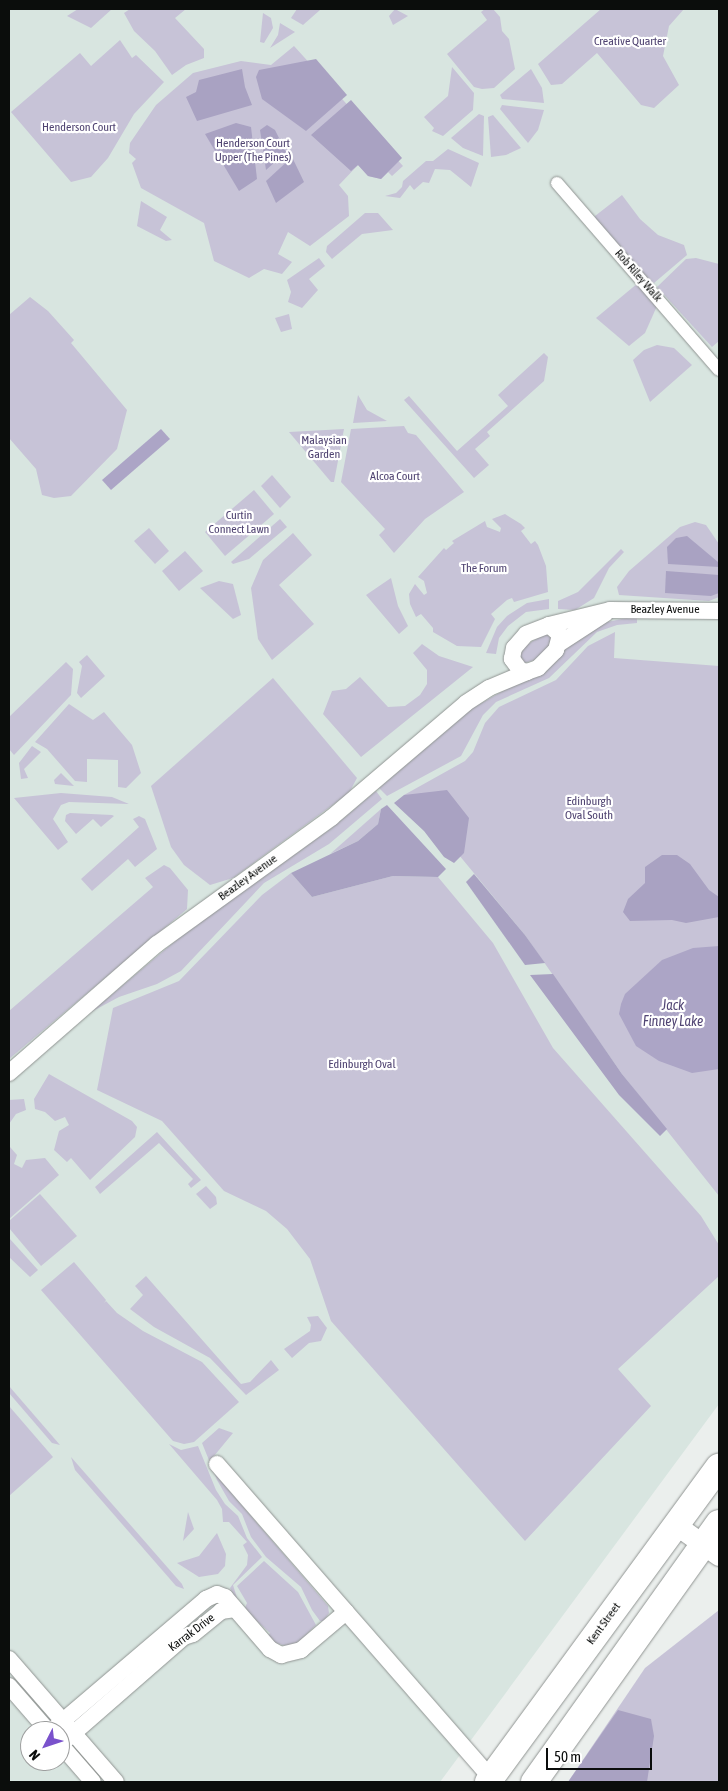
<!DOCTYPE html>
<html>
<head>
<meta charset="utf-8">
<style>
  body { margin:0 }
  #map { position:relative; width:728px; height:1791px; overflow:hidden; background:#ebefed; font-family:"Asap Condensed",sans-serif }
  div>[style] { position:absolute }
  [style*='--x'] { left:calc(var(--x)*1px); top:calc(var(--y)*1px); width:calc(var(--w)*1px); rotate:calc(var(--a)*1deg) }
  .built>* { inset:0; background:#d8e5e0 }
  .green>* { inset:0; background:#c7c3d7 }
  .forest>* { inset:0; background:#a9a2c2 }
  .water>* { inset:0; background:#aca5c6 }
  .roads { filter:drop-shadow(0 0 1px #909492) drop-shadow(0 0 1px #909492) }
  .pedestrian>* { height:12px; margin:-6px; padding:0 6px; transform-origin:6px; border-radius:6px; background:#fff }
  .minor>* { height:16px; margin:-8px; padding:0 8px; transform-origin:8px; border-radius:8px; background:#fff }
  .tertiary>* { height:20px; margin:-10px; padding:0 10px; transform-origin:10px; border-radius:10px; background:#fff }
  .primary>* { height:26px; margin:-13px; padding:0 13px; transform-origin:13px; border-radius:13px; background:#fff }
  span { translate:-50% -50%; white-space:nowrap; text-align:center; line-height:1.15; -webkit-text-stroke:4.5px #fff; paint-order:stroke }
  .park-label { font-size:12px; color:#4f4371 }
  .street-label { font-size:12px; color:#0b0d0c }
  .water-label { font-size:14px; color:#514574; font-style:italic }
  .frame { position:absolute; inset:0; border:10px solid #0b0d0c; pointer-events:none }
  .north { position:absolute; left:20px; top:1721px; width:50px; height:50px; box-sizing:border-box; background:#fff; border:1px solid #9d9e9e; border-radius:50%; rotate:229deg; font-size:14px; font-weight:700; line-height:20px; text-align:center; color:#0b0d0c }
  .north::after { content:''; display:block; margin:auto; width:18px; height:22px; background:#7a52cc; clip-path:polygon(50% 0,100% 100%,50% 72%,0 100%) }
  .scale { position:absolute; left:546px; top:1748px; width:106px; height:22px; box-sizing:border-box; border:2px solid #0b0d0c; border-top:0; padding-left:6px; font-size:15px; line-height:18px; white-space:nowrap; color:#0b0d0c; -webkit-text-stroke:4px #fff; paint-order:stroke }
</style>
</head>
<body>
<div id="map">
  <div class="built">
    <i style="clip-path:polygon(evenodd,9px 9px,719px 9px,719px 1404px,440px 1782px,9px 1782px,9px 9px,30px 1731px,60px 1731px,60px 1761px,30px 1761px,30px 1731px)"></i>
  </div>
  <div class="green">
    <i style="clip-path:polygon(78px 9px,112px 9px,91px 28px,67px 16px)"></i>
    <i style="clip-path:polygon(130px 9px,186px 9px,175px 18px,204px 49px,204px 58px,186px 65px,172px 75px,155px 51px,134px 31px,124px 13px)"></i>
    <i style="clip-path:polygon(297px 9px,319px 9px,320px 10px,303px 25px,291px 18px)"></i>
    <i style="clip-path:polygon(395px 9px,408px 16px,393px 25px,389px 16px)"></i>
    <i style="clip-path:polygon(485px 9px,493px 9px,500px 17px,502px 31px,509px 39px,515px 69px,494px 88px,482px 89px,474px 87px,447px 54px,487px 20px,481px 12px)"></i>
    <i style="clip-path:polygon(601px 9px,684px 9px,669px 26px,663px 56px,679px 85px,654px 108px,641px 105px,597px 53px,562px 84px,551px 85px,538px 64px)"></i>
    <i style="clip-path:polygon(263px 13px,271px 18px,273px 28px,264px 43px,260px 42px)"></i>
    <i style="clip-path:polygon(280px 23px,295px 32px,270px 48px,278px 35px)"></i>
    <i style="clip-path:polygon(120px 40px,132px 58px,136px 55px,164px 82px,134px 114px,108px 158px,91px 177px,71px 182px,11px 112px,80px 53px,91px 66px)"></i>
    <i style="clip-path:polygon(294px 46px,403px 166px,392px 176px,388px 172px,381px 179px,368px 176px,358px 165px,339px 185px,348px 196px,349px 216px,310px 246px,288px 232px,278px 254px,292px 262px,282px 274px,264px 269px,249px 278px,214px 261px,204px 223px,141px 188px,132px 163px,136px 159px,129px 153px,130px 143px,156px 105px,193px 73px,241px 61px,271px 65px)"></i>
    <i style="clip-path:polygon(452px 67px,474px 93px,473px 110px,443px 136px,432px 131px,434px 128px,424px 117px,448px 96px)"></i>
    <i style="clip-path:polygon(531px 69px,542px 88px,544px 103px,502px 99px,500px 95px)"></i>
    <i style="clip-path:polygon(502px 105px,544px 110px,538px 130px,528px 143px,500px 109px)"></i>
    <i style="clip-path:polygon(479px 114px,484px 116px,483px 156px,463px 148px,451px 138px)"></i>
    <i style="clip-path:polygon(493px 115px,521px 148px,506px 155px,491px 157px,488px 117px)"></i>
    <i style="clip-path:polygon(448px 149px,479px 163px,471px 187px,450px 170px,435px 169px,429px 183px,423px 182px,414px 190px,410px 185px,400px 198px,385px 196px,396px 193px,402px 187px,403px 181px,426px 161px,433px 161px)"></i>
    <i style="clip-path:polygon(622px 195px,640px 219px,658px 235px,684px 245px,687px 255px,654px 283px,642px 276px,595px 220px,595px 216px)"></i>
    <i style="clip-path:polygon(141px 201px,167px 217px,160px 230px,172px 240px,166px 241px,137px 226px)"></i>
    <i style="clip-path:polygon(365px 213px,378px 213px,393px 230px,362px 234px,332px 259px,326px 252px,327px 246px)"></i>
    <i style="clip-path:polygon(319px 258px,325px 266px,309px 279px,318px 290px,302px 308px,288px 302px,291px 292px,287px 280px)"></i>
    <i style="clip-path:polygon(696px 258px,719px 264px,719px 341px,712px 347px,657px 287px,686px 259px)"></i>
    <i style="clip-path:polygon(638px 283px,657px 306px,645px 333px,629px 346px,596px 318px)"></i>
    <i style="clip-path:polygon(30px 297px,48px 311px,74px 340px,71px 343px,127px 410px,117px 449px,71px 496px,54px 498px,42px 495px,36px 469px,9px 438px,9px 315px)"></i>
    <i style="clip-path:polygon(289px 314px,292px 329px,281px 332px,275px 318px)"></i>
    <i style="clip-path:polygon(657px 345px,674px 348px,692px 365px,650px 402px,633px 360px,644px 350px)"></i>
    <i style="clip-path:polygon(544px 353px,548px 357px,544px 381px,487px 432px,490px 436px,475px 449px,489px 465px,474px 478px,404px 400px,409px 396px,457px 451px,508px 406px,498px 395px)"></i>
    <i style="clip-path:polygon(358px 395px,367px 410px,387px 421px,353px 423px)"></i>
    <i style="clip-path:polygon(404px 426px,408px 433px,416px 435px,464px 492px,425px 519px,394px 553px,379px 535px,385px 529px,341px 482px,351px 429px)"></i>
    <i style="clip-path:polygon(344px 429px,334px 482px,331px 482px,289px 432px)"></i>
    <i style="clip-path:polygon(272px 475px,291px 497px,280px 508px,261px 486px)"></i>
    <i style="clip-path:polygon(254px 490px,274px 514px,225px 556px,205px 532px)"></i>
    <i style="clip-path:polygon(505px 514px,521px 524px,525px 528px,521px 531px,531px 544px,535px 541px,538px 545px,546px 566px,548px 592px,514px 602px,512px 598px,507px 600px,491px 614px,495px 619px,481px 647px,457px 646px,433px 632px,433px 628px,421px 614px,416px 617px,410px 604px,409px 594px,415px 584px,424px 595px,427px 593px,424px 581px,418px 577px,444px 548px,446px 550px,454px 543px,452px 541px,485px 521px,487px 527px,500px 532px,501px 528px,492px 519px)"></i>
    <i style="clip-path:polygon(280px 519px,287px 527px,249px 559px,233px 564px,231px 562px)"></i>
    <i style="clip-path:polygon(695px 522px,706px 525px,719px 544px,719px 597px,709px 601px,619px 595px,617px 587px,629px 571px,680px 527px)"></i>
    <i style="clip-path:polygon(149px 528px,169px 551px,155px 564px,134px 541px)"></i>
    <i style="clip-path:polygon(293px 533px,312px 555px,279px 585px,314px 624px,272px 660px,258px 639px,251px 588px,263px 560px)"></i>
    <i style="clip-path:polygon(621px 549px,624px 552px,609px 568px,594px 598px,575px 610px,558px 609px,558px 601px,578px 592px)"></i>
    <i style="clip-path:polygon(185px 551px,203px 571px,179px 591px,162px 571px)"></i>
    <i style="clip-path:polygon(391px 578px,398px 606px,408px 626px,399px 634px,366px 595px)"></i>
    <i style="clip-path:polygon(219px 581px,233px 584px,241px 615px,233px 619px,200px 588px)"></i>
    <i style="clip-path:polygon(549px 599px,549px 609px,526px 612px,508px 626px,499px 638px,496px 654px,486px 653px,497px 627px,507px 616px,527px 603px)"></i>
    <i style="clip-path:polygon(626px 618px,637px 618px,637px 623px,617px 625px,597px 632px,549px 678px,496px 702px,483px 715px,461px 756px,387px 796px,379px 788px,473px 708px,534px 673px,564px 648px,603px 623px)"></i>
    <i style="clip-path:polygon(546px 632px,552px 636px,548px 650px,538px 659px,524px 663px,519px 658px,524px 647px)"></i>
    <i style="clip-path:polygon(615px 632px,614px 658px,719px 666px,719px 1196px,622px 1074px,525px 935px,435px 826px,404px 795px,465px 761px,473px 752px,485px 723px,499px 707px,556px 680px,588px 646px)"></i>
    <i style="clip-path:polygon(422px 644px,439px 656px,473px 667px,361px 757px,323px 714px,332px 691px,346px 689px,360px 677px,388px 707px,405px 706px,420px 695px,427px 684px,427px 670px,413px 653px)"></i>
    <i style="clip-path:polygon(87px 655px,105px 676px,81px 698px,77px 693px,82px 666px,79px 662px)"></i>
    <i style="clip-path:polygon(66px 662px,73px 669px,71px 695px,14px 755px,9px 749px,9px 717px)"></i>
    <i style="clip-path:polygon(273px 678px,357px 778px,349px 793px,233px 878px,210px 885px,184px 865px,171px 847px,151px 786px)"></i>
    <i style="clip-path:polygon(69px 704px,93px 720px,104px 712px,132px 745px,141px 773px,126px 788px,118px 787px,118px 760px,87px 759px,87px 782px,75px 781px,47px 749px,35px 742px)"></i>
    <i style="clip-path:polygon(32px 746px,41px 752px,24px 769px,28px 778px,21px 779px,19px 763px)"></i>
    <i style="clip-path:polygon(61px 773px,74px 786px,55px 784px,54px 780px)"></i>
    <i style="clip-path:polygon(376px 791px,382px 799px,329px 844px,264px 883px,181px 971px,157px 984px,119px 997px,91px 1012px,186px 932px,333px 827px)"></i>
    <i style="clip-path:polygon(61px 793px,112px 797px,129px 804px,69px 802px,61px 805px,53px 819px,68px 842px,58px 850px,14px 798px)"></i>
    <i style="clip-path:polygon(381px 809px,378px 824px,358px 841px,330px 854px)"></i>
    <i style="clip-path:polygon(70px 813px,112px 815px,114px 816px,101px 827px,93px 819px,76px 834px,65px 821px,66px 815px)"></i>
    <i style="clip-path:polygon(139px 816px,145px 819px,157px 849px,135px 867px,128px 859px,92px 891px,81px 879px,139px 827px,133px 819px)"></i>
    <i style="clip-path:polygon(164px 865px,170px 868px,188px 890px,187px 909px,9px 1059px,9px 1011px,153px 887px,145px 878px)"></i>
    <i style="clip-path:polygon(291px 873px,312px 897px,393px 876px,438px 877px,493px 943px,553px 1048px,701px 1216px,719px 1245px,719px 1276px,618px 1369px,651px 1406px,525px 1541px,331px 1321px,310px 1259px,287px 1229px,266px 1211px,224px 1191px,162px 1121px,97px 1090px,113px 1008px,179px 981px,262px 895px)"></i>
    <i style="clip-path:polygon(49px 1074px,132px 1121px,137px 1127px,135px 1137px,90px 1180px,71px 1158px,67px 1162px,54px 1150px,59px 1131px,69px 1125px,65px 1117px,55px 1121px,45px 1112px,35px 1109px,34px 1099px)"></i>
    <i style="clip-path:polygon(24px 1099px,26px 1110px,16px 1114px,9px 1124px,9px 1100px)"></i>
    <i style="clip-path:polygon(157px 1132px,201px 1180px,191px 1188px,188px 1184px,193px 1179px,159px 1143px,100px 1194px,95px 1187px)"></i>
    <i style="clip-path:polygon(10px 1147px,17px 1155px,14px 1164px,22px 1168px,26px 1160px,45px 1158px,59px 1175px,9px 1219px)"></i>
    <i style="clip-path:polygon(206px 1186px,216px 1197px,217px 1204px,210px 1209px,196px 1194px)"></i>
    <i style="clip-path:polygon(40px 1194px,77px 1236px,41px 1266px,9px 1228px,9px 1221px)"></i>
    <i style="clip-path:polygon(9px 1238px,38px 1270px,30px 1277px,9px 1257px)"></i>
    <i style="clip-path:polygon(74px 1262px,106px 1300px,104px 1303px,106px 1301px,117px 1313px,143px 1331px,202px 1362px,239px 1402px,194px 1442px,184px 1444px,173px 1441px,41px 1290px)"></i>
    <i style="clip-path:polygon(146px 1276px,241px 1384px,250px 1382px,271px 1360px,279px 1370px,246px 1395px,210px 1358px,154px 1327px,130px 1309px,143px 1295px,135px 1286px)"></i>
    <i style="clip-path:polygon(318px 1316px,327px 1328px,321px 1341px,309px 1343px,292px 1358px,284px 1349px,310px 1331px,311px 1325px,307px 1317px)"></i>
    <i style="clip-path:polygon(9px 1386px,60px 1445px,52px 1443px,9px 1393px)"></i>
    <i style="clip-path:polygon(9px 1406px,53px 1457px,9px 1496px)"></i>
    <i style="clip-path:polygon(219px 1428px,233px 1433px,214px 1456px,216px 1475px,328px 1606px,329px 1613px,324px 1621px,320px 1621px,312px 1610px,301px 1587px,266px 1557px,251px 1537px,242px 1514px,229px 1501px,217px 1480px,202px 1443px)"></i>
    <i style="clip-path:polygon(169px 1444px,181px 1450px,198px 1446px,216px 1490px,225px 1504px,238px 1516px,247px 1538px,262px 1557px,233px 1585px,239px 1604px,230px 1588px,247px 1565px,248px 1555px,243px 1545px,247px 1542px,229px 1522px,223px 1522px,222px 1509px,217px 1500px)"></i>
    <i style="clip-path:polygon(71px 1457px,182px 1584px,184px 1589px,176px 1586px,75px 1470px)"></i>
    <i style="clip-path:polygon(188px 1512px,194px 1529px,183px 1541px)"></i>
    <i style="clip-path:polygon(217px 1533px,226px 1554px,225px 1566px,218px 1574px,199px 1577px,177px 1563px,199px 1556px)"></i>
    <i style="clip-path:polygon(264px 1561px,298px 1592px,316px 1625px,298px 1643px,287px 1646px,275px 1643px,268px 1636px,270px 1633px,244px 1610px,247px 1603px,237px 1586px)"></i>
    <i style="clip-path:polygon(719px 1610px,719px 1782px,568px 1782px,645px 1668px)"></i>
  </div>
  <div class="forest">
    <i style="clip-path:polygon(316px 59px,347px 95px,306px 131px,262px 99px,256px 77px,259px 70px)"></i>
    <i style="clip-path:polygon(242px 69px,245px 87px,252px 105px,197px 121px,186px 97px,196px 92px,199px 80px)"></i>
    <i style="clip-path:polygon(351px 100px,402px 158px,381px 179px,368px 176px,358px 165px,351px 171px,311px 135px)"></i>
    <i style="clip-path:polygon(236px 123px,251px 127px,257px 179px,239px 191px,205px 134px)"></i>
    <i style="clip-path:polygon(267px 125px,275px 130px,286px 152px,266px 170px,260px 130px)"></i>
    <i style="clip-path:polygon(292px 157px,304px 182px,276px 203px,266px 181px)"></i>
    <i style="clip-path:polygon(687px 536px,718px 562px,719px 567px,668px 564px,667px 547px,676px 538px)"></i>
    <i style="clip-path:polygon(666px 571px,719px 575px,719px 593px,711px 596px,665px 593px)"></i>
    <i style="clip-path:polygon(447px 790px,469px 818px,464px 853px,454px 863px,444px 857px,424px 831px,394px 803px,404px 795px)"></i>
    <i style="clip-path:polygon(387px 805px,446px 869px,438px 877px,393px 876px,312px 897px,291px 873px,358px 841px,378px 824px,381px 809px)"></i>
    <i style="clip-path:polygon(662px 855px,677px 855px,690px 864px,709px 890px,719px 897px,719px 917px,686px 923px,672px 920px,630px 921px,623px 912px,628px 899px,645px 883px,645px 867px)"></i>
    <i style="clip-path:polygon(474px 874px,525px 935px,545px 963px,525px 965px,466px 882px)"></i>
    <i style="clip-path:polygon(553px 974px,622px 1074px,667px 1129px,660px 1136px,619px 1095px,530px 975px)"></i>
    <i style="clip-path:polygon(618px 1710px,651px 1719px,654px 1736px,647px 1782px,568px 1782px)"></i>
  </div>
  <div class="water">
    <i style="clip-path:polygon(161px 429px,170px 439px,111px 490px,102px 480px)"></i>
    <i style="clip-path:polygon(719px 946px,719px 1069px,692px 1073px,659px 1061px,636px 1046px,619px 1014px,621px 1004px,625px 994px,662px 960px,693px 948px)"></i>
  </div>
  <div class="roads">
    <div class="pedestrian">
      <i style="--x:557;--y:183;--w:247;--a:49.1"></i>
    </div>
    <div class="minor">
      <i style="--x:549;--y:625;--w:63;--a:-13.8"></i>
      <i style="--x:610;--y:610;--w:109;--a:0.5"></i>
      <i style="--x:549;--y:625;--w:15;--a:42"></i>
      <i style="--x:560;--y:635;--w:16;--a:105"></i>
      <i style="--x:556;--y:650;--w:25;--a:135"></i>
      <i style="--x:538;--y:668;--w:12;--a:160"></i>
      <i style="--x:527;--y:672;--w:7;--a:-164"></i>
      <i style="--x:520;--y:670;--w:14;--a:-126"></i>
      <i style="--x:512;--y:659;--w:11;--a:-80"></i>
      <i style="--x:514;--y:648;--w:18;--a:-49"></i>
      <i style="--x:526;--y:634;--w:25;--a:-21"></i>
      <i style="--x:560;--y:643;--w:55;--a:-33.1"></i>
      <i style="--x:9;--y:1073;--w:196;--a:-41.1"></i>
      <i style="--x:157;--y:944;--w:215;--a:-35.9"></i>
      <i style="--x:331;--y:818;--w:177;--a:-40.4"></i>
      <i style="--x:466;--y:703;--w:27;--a:-33"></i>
      <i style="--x:489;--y:688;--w:41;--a:-22.8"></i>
      <i style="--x:217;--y:1464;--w:422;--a:48.9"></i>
      <i style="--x:9;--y:1659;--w:163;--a:49"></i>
      <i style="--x:9;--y:1686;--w:60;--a:49.1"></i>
      <i style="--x:51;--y:1731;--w:204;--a:-40.4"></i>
      <i style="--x:206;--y:1599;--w:12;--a:-24"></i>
      <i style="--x:217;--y:1594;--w:9;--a:21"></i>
      <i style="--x:225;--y:1597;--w:69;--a:49.1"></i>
      <i style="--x:270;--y:1649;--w:13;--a:29"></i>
      <i style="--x:281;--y:1655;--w:21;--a:-14"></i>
      <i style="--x:301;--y:1650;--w:59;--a:-40.2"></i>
      <i style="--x:60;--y:1744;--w:50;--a:49"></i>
      <i style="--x:60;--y:1745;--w:164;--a:-41.1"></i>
      <i style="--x:184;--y:1637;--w:9;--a:-18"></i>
      <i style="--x:193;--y:1634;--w:36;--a:-39"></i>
      <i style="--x:221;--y:1611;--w:14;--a:-8"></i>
    </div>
    <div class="tertiary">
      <i style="--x:676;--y:1525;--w:53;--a:35.8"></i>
    </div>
    <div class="primary">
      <i style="--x:488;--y:1782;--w:391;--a:-53.8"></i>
      <i style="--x:534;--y:1782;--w:318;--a:-54.5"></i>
    </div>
  </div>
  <div class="park-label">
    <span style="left:630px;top:42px">Creative Quarter</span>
    <span style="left:79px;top:128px">Henderson Court</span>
    <span style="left:253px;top:151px">Henderson Court<br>Upper (The Pines)</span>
    <span style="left:324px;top:448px">Malaysian<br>Garden</span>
    <span style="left:395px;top:477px">Alcoa Court</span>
    <span style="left:239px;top:523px">Curtin<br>Connect Lawn</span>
    <span style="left:484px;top:569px">The Forum</span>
    <span style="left:589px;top:809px">Edinburgh<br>Oval South</span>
    <span style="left:362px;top:1065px">Edinburgh Oval</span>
  </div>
  <div class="street-label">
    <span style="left:638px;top:276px;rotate:49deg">Rob Riley Walk</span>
    <span style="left:665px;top:610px">Beazley Avenue</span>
    <span style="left:248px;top:878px;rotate:-36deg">Beazley Avenue</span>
    <span style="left:604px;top:1624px;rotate:-54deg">Kent Street</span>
    <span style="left:192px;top:1633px;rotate:-37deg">Karrak Drive</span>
  </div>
  <div class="water-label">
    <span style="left:673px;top:1013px">Jack<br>Finney Lake</span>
  </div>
  <div class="frame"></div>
  <div class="north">N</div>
  <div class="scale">50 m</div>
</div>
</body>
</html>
